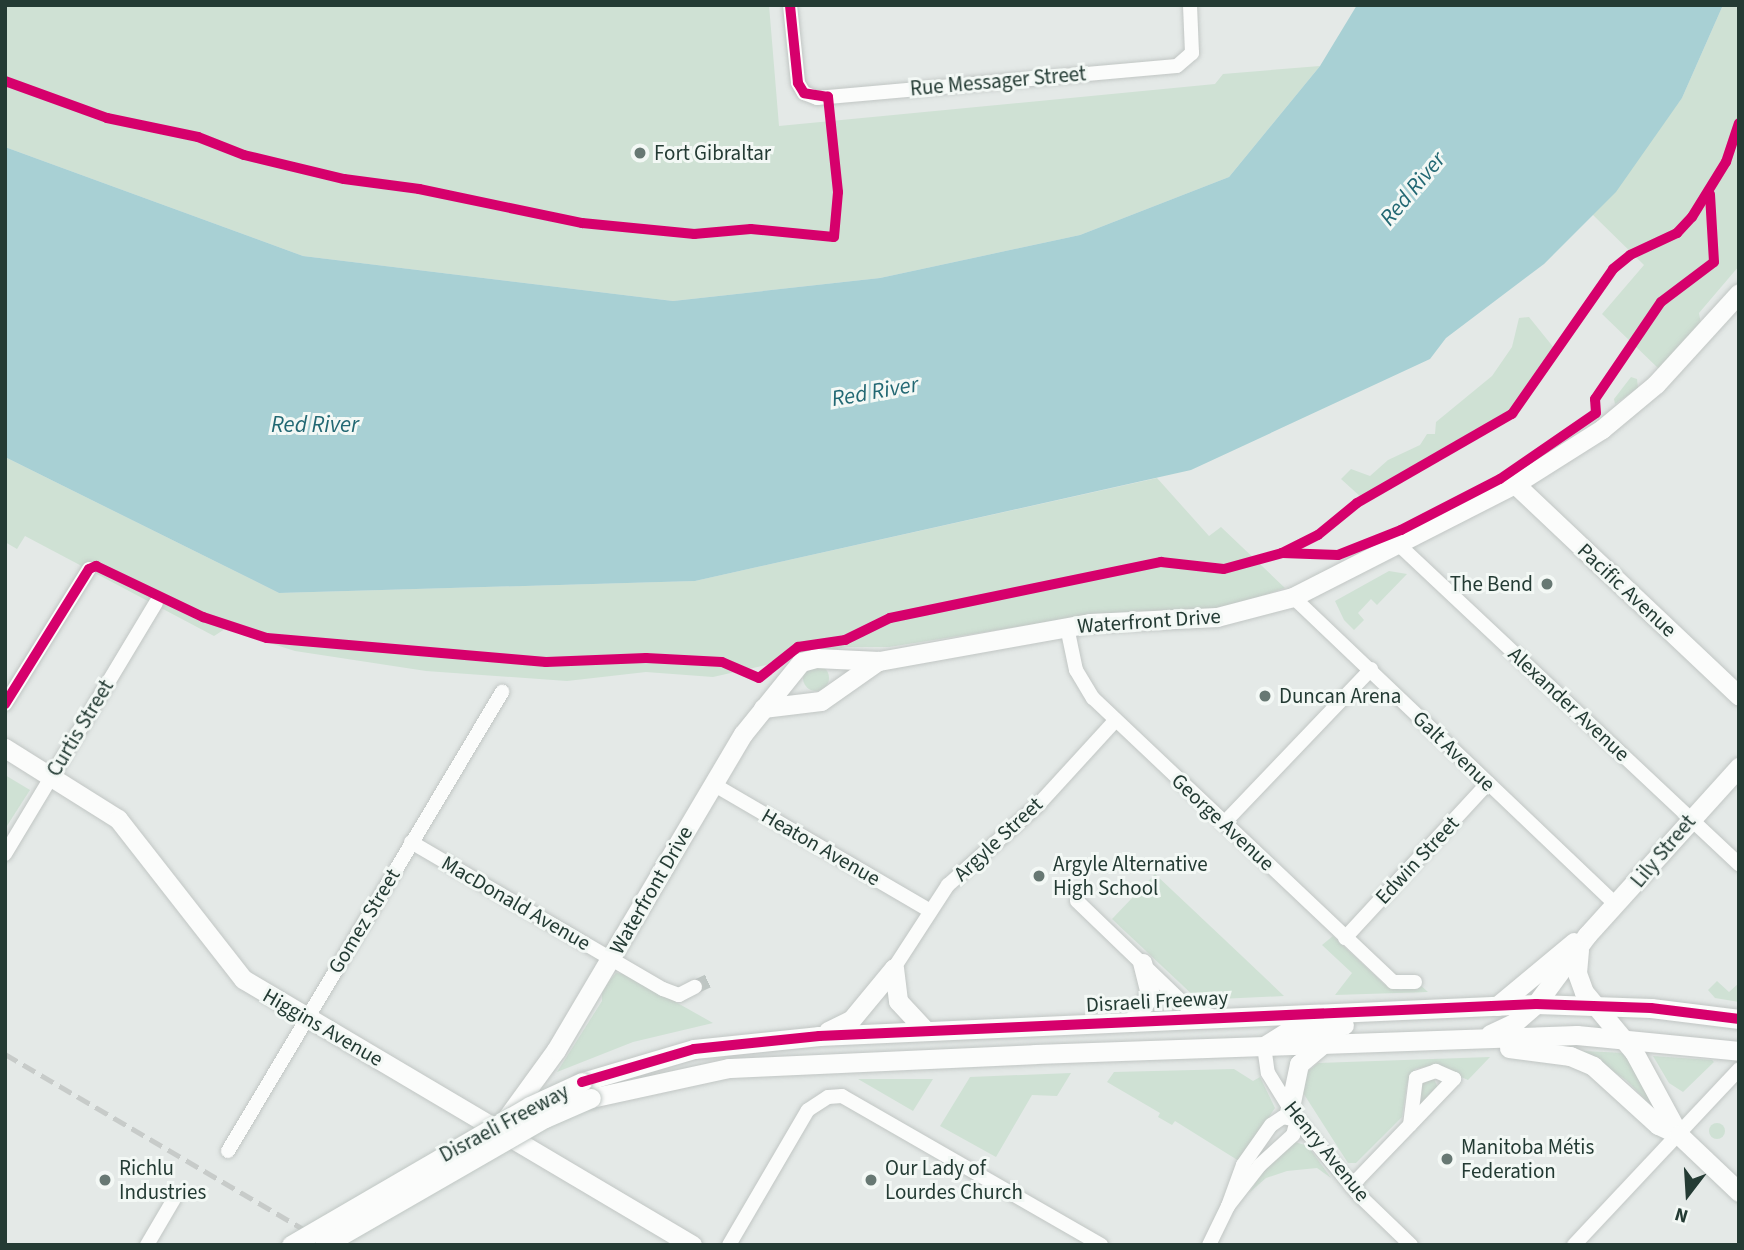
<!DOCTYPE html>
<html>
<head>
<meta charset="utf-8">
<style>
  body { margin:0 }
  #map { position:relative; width:1744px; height:1250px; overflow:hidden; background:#e4e9e7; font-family:"Source Sans 3",sans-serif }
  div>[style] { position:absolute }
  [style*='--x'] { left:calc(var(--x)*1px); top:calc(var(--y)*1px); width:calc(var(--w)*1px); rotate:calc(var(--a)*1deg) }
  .green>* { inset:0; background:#cfe1d4 }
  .round { border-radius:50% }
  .water>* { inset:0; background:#a8d0d4 }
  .street-tunnel>* { height:14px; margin-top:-7px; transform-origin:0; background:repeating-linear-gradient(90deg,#bec6c3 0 14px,transparent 0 21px) }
  .roads { filter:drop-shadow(0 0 2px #c1c6c4) drop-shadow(0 0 2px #c1c6c4) }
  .street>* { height:14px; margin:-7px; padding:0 7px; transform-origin:7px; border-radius:7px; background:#fbfcfb }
  .secondary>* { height:19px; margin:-9.5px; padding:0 9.5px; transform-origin:9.5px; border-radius:9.5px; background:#fbfcfb }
  .rail>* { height:4.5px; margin-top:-2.25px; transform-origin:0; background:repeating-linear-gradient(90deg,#c7cbc9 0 14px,transparent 0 21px) }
  .bridges { filter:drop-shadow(0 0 2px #c0c7c4) drop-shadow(0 0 2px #c0c7c4) }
  .secondary-bridge>* { height:19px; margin:-9.5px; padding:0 9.5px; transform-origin:9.5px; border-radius:9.5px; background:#fbfcfb }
  .cycleway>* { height:10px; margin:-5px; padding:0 5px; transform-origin:5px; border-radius:5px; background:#d6006c }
  .dots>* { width:19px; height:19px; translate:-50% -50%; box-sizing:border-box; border:4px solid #f3f8f5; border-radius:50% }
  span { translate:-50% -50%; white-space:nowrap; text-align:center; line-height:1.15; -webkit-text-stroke:6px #f3f8f5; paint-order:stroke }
  .street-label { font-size:21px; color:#243b34 }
  .poi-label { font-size:21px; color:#243b34 }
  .left { translate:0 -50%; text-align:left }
  .right { translate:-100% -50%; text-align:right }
  .water-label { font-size:23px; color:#226873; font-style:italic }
  .frame { position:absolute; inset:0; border:7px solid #243b34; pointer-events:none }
  .north { position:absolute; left:1653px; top:1159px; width:70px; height:70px; -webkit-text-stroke:5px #f3f8f5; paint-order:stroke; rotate:197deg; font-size:19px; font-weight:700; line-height:28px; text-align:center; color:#243b34 }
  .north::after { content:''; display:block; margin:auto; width:24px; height:32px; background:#243b34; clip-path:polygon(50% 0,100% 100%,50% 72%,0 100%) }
</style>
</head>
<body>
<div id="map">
  <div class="green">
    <i style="clip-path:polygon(5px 5px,769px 5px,779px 126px,1215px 84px,1223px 74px,1320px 66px,1229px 177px,1080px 235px,880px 278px,673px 301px,303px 256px,5px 147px)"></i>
    <i style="clip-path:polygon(1723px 5px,1739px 5px,1739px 266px,1699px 313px,1701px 324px,1659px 369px,1602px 314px,1644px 265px,1592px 214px,1682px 98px)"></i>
    <i style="clip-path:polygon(1529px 317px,1554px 348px,1512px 412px,1362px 498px,1341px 479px,1351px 469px,1370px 476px,1388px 460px,1420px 445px,1427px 434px,1435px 434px,1436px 422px,1492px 376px,1512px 347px,1519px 318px)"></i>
    <i style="clip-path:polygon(1631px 377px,1637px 379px,1638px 388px,1615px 404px,1614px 399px)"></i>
    <i style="clip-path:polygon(5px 457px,279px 593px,695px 581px,1157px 478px,1209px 536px,1221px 527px,1285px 588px,1220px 610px,1105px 613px,889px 647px,846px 647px,713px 677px,646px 672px,567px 681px,426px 671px,295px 651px,225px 629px,214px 636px,25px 536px,17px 549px,5px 542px)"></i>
    <i style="clip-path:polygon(1389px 571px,1407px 574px,1377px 605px,1371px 599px,1358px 613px,1364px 620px,1354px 630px,1344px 620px,1335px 601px)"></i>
    <i class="round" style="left:803px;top:665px;width:26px;height:26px"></i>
    <i style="clip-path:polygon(5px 775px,30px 790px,5px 829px)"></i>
    <i style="clip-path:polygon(1155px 874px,1243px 957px,1284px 996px,1198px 1000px,1112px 919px)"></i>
    <i style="clip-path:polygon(1333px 936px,1385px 985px,1401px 990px,1418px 983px,1428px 992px,1335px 995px,1352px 973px,1322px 945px)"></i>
    <i style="clip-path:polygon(616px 973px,626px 974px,713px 1023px,633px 1042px,557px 1072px,602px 1001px,602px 990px)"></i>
    <i style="clip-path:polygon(1717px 981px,1729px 992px,1739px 983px,1739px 1002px,1715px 998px,1708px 990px)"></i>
    <i style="clip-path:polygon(1583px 1051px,1625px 1053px,1662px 1116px,1626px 1080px)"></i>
    <i style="clip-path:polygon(1653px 1056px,1712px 1060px,1714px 1062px,1683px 1092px,1669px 1083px)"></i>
    <i style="clip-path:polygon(1490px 1057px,1468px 1080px,1434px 1065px,1415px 1069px,1407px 1084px,1402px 1117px,1356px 1163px,1348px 1163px,1300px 1088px,1300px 1078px,1318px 1063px)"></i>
    <i style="clip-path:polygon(1234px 1069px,1253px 1081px,1260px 1077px,1275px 1108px,1239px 1161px,1175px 1121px,1172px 1125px,1158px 1117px,1160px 1113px,1107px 1082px,1114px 1072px)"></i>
    <i style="clip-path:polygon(1071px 1073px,1057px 1096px,1032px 1095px,996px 1157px,940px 1126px,970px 1077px)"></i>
    <i style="clip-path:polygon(858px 1079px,933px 1079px,913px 1111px)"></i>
    <i style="clip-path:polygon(1434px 1079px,1438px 1088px,1421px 1106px,1422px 1080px)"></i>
    <i class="round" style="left:1709px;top:1123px;width:16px;height:16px"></i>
    <i style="clip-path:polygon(1295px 1142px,1308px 1146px,1331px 1178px,1317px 1168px,1287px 1171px,1266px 1178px,1249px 1193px,1264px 1170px)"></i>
  </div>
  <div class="water">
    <i style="clip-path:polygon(1357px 5px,1723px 5px,1682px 98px,1616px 192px,1544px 264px,1446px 338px,1430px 359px,1191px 470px,695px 581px,279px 593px,5px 457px,5px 147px,303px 256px,673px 301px,880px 278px,1080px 235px,1229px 177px,1320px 66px)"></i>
  </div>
  <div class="street-tunnel">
    <i style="--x:695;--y:987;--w:19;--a:-25"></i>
  </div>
  <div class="roads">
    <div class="street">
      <i style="--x:790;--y:5;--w:78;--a:84.1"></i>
      <i style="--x:798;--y:83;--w:12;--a:59"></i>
      <i style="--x:804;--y:93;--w:14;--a:21"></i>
      <i style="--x:817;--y:98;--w:361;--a:-5.1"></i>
      <i style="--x:1177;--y:66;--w:20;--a:-41"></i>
      <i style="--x:1192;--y:53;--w:48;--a:-92.4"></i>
      <i style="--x:1398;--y:544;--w:468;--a:43.2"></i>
      <i style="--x:1293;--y:597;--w:446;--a:43.6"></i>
      <i style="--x:1067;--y:627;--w:44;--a:78.2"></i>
      <i style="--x:1076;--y:670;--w:33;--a:59"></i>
      <i style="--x:1093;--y:698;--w:413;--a:43.4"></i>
      <i style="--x:1393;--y:982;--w:22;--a:0"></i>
      <i style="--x:5;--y:704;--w:159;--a:-58.1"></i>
      <i style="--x:713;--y:784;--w:250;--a:30.3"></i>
      <i style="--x:1224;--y:823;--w:213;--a:-46.3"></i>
      <i style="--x:411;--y:842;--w:292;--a:30.3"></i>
      <i style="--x:663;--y:989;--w:17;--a:21"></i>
      <i style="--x:679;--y:995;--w:18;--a:-27"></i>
      <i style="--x:5;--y:854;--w:293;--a:-59"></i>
      <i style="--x:1077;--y:901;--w:150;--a:43.9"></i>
      <i style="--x:1185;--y:1005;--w:28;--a:23"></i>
      <i style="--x:1345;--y:938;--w:211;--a:-47.3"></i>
      <i style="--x:894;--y:968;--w:99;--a:-57"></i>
      <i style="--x:948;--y:885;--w:119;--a:-41.6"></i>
      <i style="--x:1037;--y:806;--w:115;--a:-47.5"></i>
      <i style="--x:1264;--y:1046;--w:27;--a:82"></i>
      <i style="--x:1268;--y:1073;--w:55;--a:58.3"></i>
      <i style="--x:1297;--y:1120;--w:99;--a:50.3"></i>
      <i style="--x:1360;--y:1196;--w:71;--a:43.9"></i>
      <i style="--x:228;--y:1151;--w:535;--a:-59.16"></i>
      <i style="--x:1351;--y:1186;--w:10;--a:-45"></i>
      <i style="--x:1358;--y:1179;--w:75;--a:-46.1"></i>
      <i style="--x:1410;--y:1125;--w:64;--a:-46.3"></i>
      <i style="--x:1454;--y:1079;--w:20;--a:-156"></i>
      <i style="--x:1436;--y:1071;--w:21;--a:161"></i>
      <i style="--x:1416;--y:1078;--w:47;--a:97.3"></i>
      <i style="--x:147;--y:1245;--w:53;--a:-59.6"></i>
      <i style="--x:729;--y:1245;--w:156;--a:-59.7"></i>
      <i style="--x:808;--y:1110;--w:24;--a:-33"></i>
      <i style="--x:828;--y:1097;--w:14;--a:-4"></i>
      <i style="--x:842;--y:1096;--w:299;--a:29.9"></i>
      <i style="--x:1209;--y:1245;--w:43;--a:-64"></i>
      <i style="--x:1228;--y:1206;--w:52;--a:-52"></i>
      <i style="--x:1260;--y:1165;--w:45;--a:-42.3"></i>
      <i style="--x:1293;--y:1135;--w:16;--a:-75"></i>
      <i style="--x:1297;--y:1120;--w:14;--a:-168"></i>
      <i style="--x:1283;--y:1117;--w:14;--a:146"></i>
      <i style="--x:1271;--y:1125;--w:49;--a:125"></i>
      <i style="--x:1243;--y:1165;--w:44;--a:110.1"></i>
      <i style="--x:1574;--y:1245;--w:241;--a:-46.8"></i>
    </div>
    <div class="secondary">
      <i style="--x:1515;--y:484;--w:308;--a:43.4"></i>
      <i style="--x:763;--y:708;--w:58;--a:-6.9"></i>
      <i style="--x:821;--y:701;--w:70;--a:-35.1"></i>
      <i style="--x:5;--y:748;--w:133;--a:32.1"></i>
      <i style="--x:118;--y:819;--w:203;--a:52"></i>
      <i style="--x:243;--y:979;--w:522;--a:30.64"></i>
      <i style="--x:1579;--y:950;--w:23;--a:95"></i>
      <i style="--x:1577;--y:973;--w:20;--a:70"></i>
      <i style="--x:1584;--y:992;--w:78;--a:50.2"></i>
      <i style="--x:1634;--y:1052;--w:94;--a:61.5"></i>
      <i style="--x:894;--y:968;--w:33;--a:83"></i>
      <i style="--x:898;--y:1001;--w:41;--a:47"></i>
      <i style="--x:1497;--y:1006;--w:100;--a:-39.7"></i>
      <i style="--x:1132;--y:1022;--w:33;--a:-57"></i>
      <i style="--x:1150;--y:994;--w:32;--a:-104"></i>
      <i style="--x:828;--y:1031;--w:25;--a:-26"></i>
      <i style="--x:851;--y:1020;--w:67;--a:-50.4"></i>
      <i style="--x:1490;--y:1034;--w:26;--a:-25"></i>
      <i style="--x:1514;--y:1023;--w:29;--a:-41"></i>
      <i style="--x:1536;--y:1004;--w:86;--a:-53.5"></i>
      <i style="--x:1587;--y:935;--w:227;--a:-47.9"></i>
      <i style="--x:1264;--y:1046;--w:34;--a:-32"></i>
      <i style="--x:1293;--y:1028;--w:51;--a:-3.4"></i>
      <i style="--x:1509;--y:1048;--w:62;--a:7.5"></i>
      <i style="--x:1570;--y:1056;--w:25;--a:23"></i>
      <i style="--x:1593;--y:1066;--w:88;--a:42.2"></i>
      <i style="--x:1658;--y:1125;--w:23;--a:25"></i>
      <i style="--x:1679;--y:1135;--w:83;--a:43.5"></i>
      <i style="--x:582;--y:1082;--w:117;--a:-16.4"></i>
      <i style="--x:694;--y:1049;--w:126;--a:-5.9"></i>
      <i style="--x:819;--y:1036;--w:718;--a:-2.56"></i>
      <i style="--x:1536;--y:1004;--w:115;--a:2"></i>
      <i style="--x:1651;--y:1008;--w:89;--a:7.1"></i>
      <i style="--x:591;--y:1098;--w:141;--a:-12.3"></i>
      <i style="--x:729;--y:1068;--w:306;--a:-2.6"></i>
      <i style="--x:1035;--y:1054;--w:542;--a:-2.01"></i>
      <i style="--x:1577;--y:1035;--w:163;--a:5.6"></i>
      <i style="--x:1290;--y:1107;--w:44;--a:-78.2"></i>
      <i style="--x:1299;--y:1064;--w:31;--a:-40"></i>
      <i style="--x:503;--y:1123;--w:90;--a:-54"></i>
      <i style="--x:556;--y:1050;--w:367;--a:-59.4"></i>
      <i style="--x:743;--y:734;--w:92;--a:-51.1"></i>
      <i style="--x:801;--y:662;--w:16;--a:-15"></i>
      <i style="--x:816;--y:658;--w:63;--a:2.7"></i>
      <i style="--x:879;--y:661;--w:214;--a:-10.2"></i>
      <i style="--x:1090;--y:623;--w:127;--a:-2.7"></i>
      <i style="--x:1217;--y:617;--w:79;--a:-14.7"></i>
      <i style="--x:1293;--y:597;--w:249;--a:-27"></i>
      <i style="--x:1515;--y:484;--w:103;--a:-32.3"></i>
      <i style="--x:1602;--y:429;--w:70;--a:-39.8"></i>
      <i style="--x:1656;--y:384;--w:123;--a:-47.6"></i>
    </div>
  </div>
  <div class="rail">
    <i style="--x:5;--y:1054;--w:377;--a:30.4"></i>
  </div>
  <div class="bridges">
    <div class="secondary-bridge">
      <i style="--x:291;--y:1245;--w:276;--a:-30.2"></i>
      <i style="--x:530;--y:1106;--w:57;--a:-24.8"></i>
      <i style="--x:324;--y:1245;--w:255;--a:-29.9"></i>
      <i style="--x:545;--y:1118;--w:50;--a:-23.5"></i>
    </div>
  </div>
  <div class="cycleway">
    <i style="--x:5;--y:81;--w:109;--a:19.9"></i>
    <i style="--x:107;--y:118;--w:93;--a:11.8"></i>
    <i style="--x:198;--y:137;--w:49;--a:21.4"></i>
    <i style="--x:244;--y:155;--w:103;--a:13.5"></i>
    <i style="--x:344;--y:179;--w:76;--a:7.6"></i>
    <i style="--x:419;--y:189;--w:167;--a:11.8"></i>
    <i style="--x:582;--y:223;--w:113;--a:5.6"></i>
    <i style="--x:694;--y:234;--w:57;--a:-5"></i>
    <i style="--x:751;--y:229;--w:83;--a:5.5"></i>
    <i style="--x:834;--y:237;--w:45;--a:-84.9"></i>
    <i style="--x:838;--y:192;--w:96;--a:-96"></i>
    <i style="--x:828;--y:97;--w:24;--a:-171"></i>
    <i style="--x:804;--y:93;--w:12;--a:-121"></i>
    <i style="--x:798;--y:83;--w:78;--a:-95.9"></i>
    <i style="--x:1282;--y:553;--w:56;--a:2"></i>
    <i style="--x:1338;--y:555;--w:68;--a:-21.6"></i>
    <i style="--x:1401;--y:530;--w:111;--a:-27.3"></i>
    <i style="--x:1500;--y:479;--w:116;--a:-34.5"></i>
    <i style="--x:1596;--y:413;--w:14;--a:-94"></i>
    <i style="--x:1595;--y:399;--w:117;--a:-55.8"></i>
    <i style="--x:1661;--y:302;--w:66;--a:-37"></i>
    <i style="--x:1714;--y:262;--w:68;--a:-93.4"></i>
    <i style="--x:5;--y:704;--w:159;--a:-58.1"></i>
    <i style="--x:89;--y:569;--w:8;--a:-23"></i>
    <i style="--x:96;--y:566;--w:119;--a:25.5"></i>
    <i style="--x:203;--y:617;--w:67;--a:18.2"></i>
    <i style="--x:267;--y:638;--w:280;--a:4.9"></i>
    <i style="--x:546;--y:662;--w:100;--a:-2.3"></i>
    <i style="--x:646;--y:658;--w:76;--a:3"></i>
    <i style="--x:722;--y:662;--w:40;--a:23.4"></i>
    <i style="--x:759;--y:678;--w:50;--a:-38.5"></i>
    <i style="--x:798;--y:647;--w:48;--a:-8.5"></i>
    <i style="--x:845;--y:640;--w:50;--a:-26.1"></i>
    <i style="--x:890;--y:618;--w:277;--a:-11.7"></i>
    <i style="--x:1161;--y:562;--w:63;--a:6.3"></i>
    <i style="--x:1224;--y:569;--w:60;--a:-15.4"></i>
    <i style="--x:1282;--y:553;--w:40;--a:-26.6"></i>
    <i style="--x:1318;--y:535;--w:50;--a:-39.4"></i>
    <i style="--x:1357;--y:503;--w:179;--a:-29.9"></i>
    <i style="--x:1512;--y:414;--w:177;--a:-55.1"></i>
    <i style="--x:1613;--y:269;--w:22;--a:-39"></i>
    <i style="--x:1630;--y:255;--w:52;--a:-25.1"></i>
    <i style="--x:1677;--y:233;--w:22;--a:-47"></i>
    <i style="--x:1692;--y:217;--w:65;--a:-58.3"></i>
    <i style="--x:1726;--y:162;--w:41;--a:-71.6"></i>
    <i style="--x:582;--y:1082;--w:117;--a:-16.4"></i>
    <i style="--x:694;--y:1049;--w:126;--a:-5.9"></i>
    <i style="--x:819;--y:1036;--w:718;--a:-2.56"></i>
    <i style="--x:1536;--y:1004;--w:115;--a:2"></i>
    <i style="--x:1651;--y:1008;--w:89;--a:7.1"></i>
  </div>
  <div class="dots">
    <i style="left:640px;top:153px;background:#677873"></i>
    <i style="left:1547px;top:584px;background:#677873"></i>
    <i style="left:1265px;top:696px;background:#677873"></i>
    <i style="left:1039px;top:876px;background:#677873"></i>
    <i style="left:1447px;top:1159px;background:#677873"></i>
    <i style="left:105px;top:1180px;background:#677873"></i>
    <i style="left:871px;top:1180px;background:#677873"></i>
  </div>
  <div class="street-label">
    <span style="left:998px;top:81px;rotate:-5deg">Rue Messager Street</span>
    <span style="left:1627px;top:590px;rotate:43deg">Pacific Avenue</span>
    <span style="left:1149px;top:621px;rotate:-4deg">Waterfront Drive</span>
    <span style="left:1569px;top:704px;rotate:43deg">Alexander Avenue</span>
    <span style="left:80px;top:728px;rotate:-59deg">Curtis Street</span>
    <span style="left:1454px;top:751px;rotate:44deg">Galt Avenue</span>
    <span style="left:1223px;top:822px;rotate:43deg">George Avenue</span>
    <span style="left:998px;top:839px;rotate:-43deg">Argyle Street</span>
    <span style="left:821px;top:847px;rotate:30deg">Heaton Avenue</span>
    <span style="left:1663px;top:851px;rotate:-50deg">Lily Street</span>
    <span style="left:1417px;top:860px;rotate:-47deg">Edwin Street</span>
    <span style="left:651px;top:890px;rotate:-60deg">Waterfront Drive</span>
    <span style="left:516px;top:903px;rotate:30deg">MacDonald Avenue</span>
    <span style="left:364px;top:921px;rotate:-59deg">Gomez Street</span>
    <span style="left:1157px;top:1001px;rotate:-3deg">Disraeli Freeway</span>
    <span style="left:323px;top:1027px;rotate:30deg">Higgins Avenue</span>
    <span style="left:504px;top:1123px;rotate:-28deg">Disraeli Freeway</span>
    <span style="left:1327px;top:1151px;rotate:51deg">Henry Avenue</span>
  </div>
  <div class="poi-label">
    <span class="left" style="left:654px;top:153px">Fort Gibraltar</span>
    <span class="right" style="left:1533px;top:584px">The Bend</span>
    <span class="left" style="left:1279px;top:696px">Duncan Arena</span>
    <span class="left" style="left:1053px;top:876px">Argyle Alternative<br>High School</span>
    <span class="left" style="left:1461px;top:1159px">Manitoba Métis<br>Federation</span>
    <span class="left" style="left:119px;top:1180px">Richlu<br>Industries</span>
    <span class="left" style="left:885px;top:1180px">Our Lady of<br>Lourdes Church</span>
  </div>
  <div class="water-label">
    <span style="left:1413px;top:189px;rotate:-50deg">Red River</span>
    <span style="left:875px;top:392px;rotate:-10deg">Red River</span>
    <span style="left:315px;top:425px">Red River</span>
  </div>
  <div class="frame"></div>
  <div class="north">N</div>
</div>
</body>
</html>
